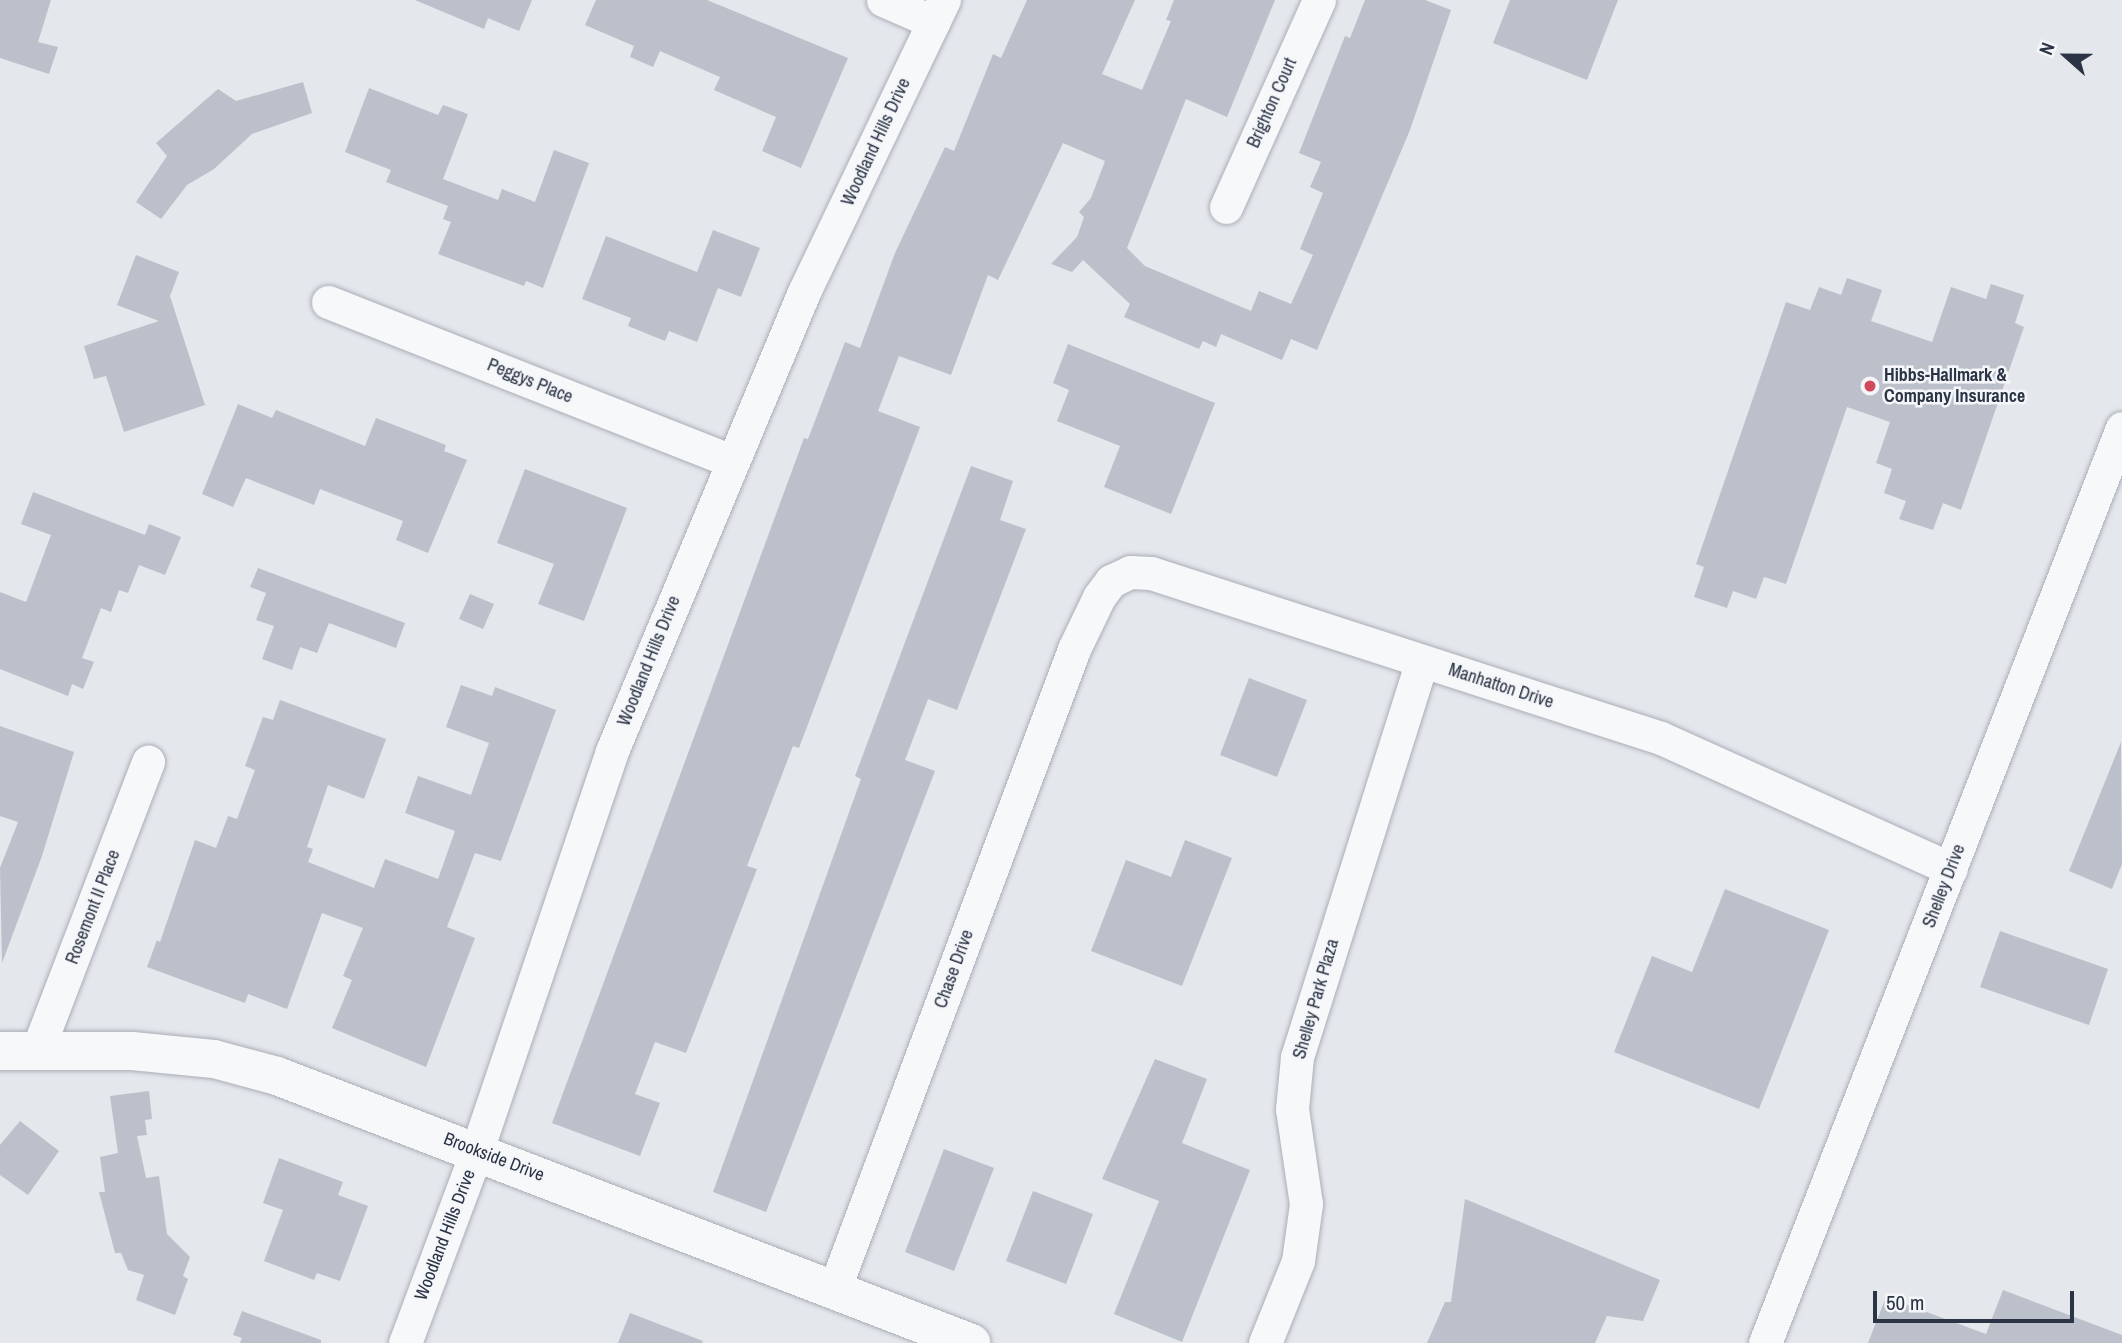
<!DOCTYPE html>
<html>
<head>
<meta charset="utf-8">
<style>
  body { margin:0 }
  #map { position:relative; width:2122px; height:1343px; overflow:hidden; background:#e4e7ec; font-family:"Archivo Narrow",sans-serif }
  div>[style] { position:absolute }
  [style*='--x'] { left:calc(var(--x)*1px); top:calc(var(--y)*1px); width:calc(var(--w)*1px); rotate:calc(var(--a)*1deg) }
  .building>* { inset:0; background:#bbc0ca }
  .roads { filter:drop-shadow(0 0 2px #a9aeb7) drop-shadow(0 0 2px #a9aeb7) }
  .minor>* { height:33px; margin:-16.5px; padding:0 16.5px; transform-origin:16.5px; border-radius:16.5px; background:#f7f8fa }
  .tertiary>* { height:38px; margin:-19px; padding:0 19px; transform-origin:19px; border-radius:19px; background:#f7f8fa }
  .dots>* { width:19px; height:19px; translate:-50% -50%; box-sizing:border-box; border:4px solid #f4f6f9; border-radius:50% }
  span { translate:-50% -50%; white-space:nowrap; text-align:center; line-height:1.15; -webkit-text-stroke:5px #f4f6f9; paint-order:stroke }
  .street-label { font-size:18px; color:#2b3445 }
  .poi-label { font-size:18px; color:#2b3445; font-weight:700 }
  .left { translate:0 -50%; text-align:left }
  .north { position:absolute; left:2031px; top:21px; width:70px; height:70px; -webkit-text-stroke:5px #f4f6f9; paint-order:stroke; rotate:291deg; font-size:19px; font-weight:700; line-height:28px; text-align:center; color:#2b3445 }
  .north::after { content:''; display:block; margin:auto; width:24px; height:32px; background:#2b3445; clip-path:polygon(50% 0,100% 100%,50% 72%,0 100%) }
  .scale { position:absolute; left:1873px; top:1291px; width:201px; height:32px; box-sizing:border-box; border:4px solid #2b3445; border-top:0; padding-left:9px; font-size:21px; line-height:24px; white-space:nowrap; color:#2b3445; -webkit-text-stroke:5px #f4f6f9; paint-order:stroke }
</style>
</head>
<body>
<div id="map">
  <div class="building">
    <i style="clip-path:polygon(0 0,51px 0,38px 42px,58px 47px,49px 74px,0 58px)"></i>
    <i style="clip-path:polygon(415px 0,532px 0,519px 31px,488px 18px,484px 29px)"></i>
    <i style="clip-path:polygon(596px 0,707px 0,848px 58px,801px 168px,762px 151px,776px 117px,714px 90px,720px 77px,660px 51px,653px 67px,630px 57px,634px 46px,585px 25px)"></i>
    <i style="clip-path:polygon(1027px 0,1135px 0,1102px 74px,1142px 90px,1171px 21px,1166px 20px,1174px 0,1275px 0,1227px 117px,1186px 99px,1127px 248px,1145px 266px,1251px 311px,1259px 291px,1291px 304px,1313px 255px,1300px 249px,1323px 193px,1310px 187px,1321px 162px,1299px 153px,1345px 36px,1350px 38px,1365px 0,1425px 0,1451px 10px,1410px 130px,1317px 350px,1291px 339px,1282px 360px,1221px 334px,1216px 347px,1203px 341px,1199px 349px,1124px 317px,1130px 304px,1083px 260px,1072px 272px,1051px 264px,1077px 237px,1084px 217px,1079px 212px,1091px 198px,1105px 161px,1063px 143px,998px 280px,988px 275px,951px 375px,899px 356px,878px 411px,920px 427px,799px 748px,793px 746px,747px 866px,757px 869px,686px 1053px,655px 1042px,635px 1094px,660px 1103px,640px 1156px,552px 1123px,804px 438px,808px 439px,845px 342px,860px 348px,895px 253px,945px 147px,954px 151px,993px 54px,1001px 58px)"></i>
    <i style="clip-path:polygon(1510px 0,1618px 0,1587px 80px,1493px 43px)"></i>
    <i style="clip-path:polygon(303px 82px,312px 113px,252px 134px,214px 169px,187px 185px,161px 219px,136px 202px,167px 156px,156px 143px,218px 89px,236px 101px)"></i>
    <i style="clip-path:polygon(369px 88px,438px 115px,443px 105px,468px 114px,443px 179px,498px 200px,502px 189px,535px 202px,554px 150px,589px 163px,543px 288px,526px 281px,524px 286px,438px 254px,451px 222px,443px 219px,448px 206px,386px 182px,391px 170px,345px 152px)"></i>
    <i style="clip-path:polygon(713px 230px,760px 248px,741px 297px,718px 288px,697px 342px,669px 331px,665px 341px,628px 326px,631px 318px,582px 299px,606px 236px,697px 272px)"></i>
    <i style="clip-path:polygon(136px 255px,179px 272px,170px 296px,205px 405px,124px 432px,106px 376px,94px 379px,84px 346px,159px 321px,117px 305px)"></i>
    <i style="clip-path:polygon(1847px 278px,1882px 290px,1871px 321px,1932px 342px,1951px 287px,1986px 299px,1991px 284px,2024px 295px,2015px 323px,2024px 327px,1961px 510px,1943px 503px,1933px 530px,1899px 519px,1906px 501px,1884px 493px,1892px 469px,1876px 463px,1890px 422px,1847px 407px,1786px 584px,1764px 577px,1756px 599px,1733px 591px,1727px 608px,1694px 597px,1704px 567px,1696px 564px,1786px 302px,1810px 310px,1819px 287px,1841px 295px)"></i>
    <i style="clip-path:polygon(1068px 344px,1215px 403px,1171px 514px,1104px 487px,1120px 446px,1057px 421px,1069px 390px,1053px 383px)"></i>
    <i style="clip-path:polygon(238px 404px,272px 418px,276px 410px,365px 446px,376px 418px,446px 445px,444px 451px,467px 460px,428px 553px,396px 540px,403px 521px,320px 489px,314px 505px,246px 478px,233px 507px,202px 494px)"></i>
    <i style="clip-path:polygon(971px 466px,1013px 481px,1000px 520px,1026px 529px,957px 710px,928px 699px,905px 760px,935px 771px,766px 1212px,713px 1192px,861px 779px,855px 776px)"></i>
    <i style="clip-path:polygon(525px 469px,627px 508px,584px 621px,538px 604px,554px 564px,497px 543px)"></i>
    <i style="clip-path:polygon(33px 492px,145px 535px,149px 524px,181px 537px,165px 575px,139px 565px,128px 593px,119px 590px,111px 612px,101px 608px,82px 658px,94px 662px,83px 689px,72px 684px,68px 696px,0 669px,0 592px,26px 602px,51px 535px,21px 524px)"></i>
    <i style="clip-path:polygon(258px 568px,405px 623px,396px 648px,329px 623px,317px 653px,300px 647px,292px 670px,262px 659px,274px 626px,256px 620px,266px 593px,250px 587px)"></i>
    <i style="clip-path:polygon(470px 594px,494px 604px,483px 629px,459px 619px)"></i>
    <i style="clip-path:polygon(1249px 678px,1307px 700px,1277px 777px,1220px 755px)"></i>
    <i style="clip-path:polygon(461px 685px,492px 696px,495px 687px,556px 710px,501px 861px,475px 853px,447px 927px,475px 938px,426px 1067px,332px 1028px,352px 980px,343px 976px,363px 928px,322px 913px,287px 1009px,248px 994px,245px 1003px,147px 967px,157px 940px,160px 942px,195px 840px,216px 848px,228px 816px,237px 819px,255px 770px,245px 766px,263px 717px,273px 720px,280px 700px,386px 739px,364px 799px,328px 785px,307px 847px,313px 849px,308px 862px,374px 888px,385px 859px,438px 879px,455px 831px,405px 813px,418px 776px,471px 795px,489px 743px,446px 727px)"></i>
    <i style="clip-path:polygon(0 726px,74px 752px,42px 856px,2px 963px,0 868px,18px 822px,0 816px)"></i>
    <i style="clip-path:polygon(2121px 742px,2122px 864px,2112px 889px,2069px 871px)"></i>
    <i style="clip-path:polygon(1185px 840px,1232px 858px,1182px 986px,1091px 951px,1126px 860px,1171px 877px)"></i>
    <i style="clip-path:polygon(1725px 889px,1829px 930px,1759px 1109px,1614px 1052px,1652px 956px,1692px 972px)"></i>
    <i style="clip-path:polygon(2000px 931px,2108px 969px,2089px 1025px,1980px 987px)"></i>
    <i style="clip-path:polygon(1155px 1059px,1207px 1079px,1182px 1143px,1250px 1170px,1182px 1342px,1114px 1314px,1159px 1201px,1102px 1179px)"></i>
    <i style="clip-path:polygon(149px 1091px,152px 1119px,145px 1120px,147px 1135px,137px 1136px,146px 1178px,159px 1176px,167px 1234px,190px 1257px,183px 1276px,188px 1279px,175px 1315px,136px 1300px,144px 1275px,128px 1270px,121px 1253px,115px 1253px,99px 1192px,105px 1192px,100px 1157px,118px 1153px,110px 1096px)"></i>
    <i style="clip-path:polygon(20px 1121px,59px 1151px,28px 1195px,0 1175px,0 1145px)"></i>
    <i style="clip-path:polygon(944px 1149px,994px 1168px,954px 1271px,905px 1252px)"></i>
    <i style="clip-path:polygon(279px 1158px,343px 1182px,338px 1195px,368px 1206px,340px 1281px,317px 1273px,314px 1280px,264px 1261px,283px 1210px,263px 1203px)"></i>
    <i style="clip-path:polygon(1033px 1191px,1093px 1214px,1066px 1284px,1006px 1261px)"></i>
    <i style="clip-path:polygon(1465px 1199px,1660px 1280px,1643px 1321px,1607px 1316px,1595px 1343px,1427px 1343px,1445px 1302px,1451px 1302px)"></i>
    <i style="clip-path:polygon(2003px 1290px,2122px 1335px,2122px 1343px,1868px 1343px,1886px 1297px,1986px 1334px)"></i>
    <i style="clip-path:polygon(242px 1311px,321px 1340px,321px 1343px,240px 1343px,242px 1338px,233px 1335px)"></i>
    <i style="clip-path:polygon(630px 1313px,703px 1341px,702px 1343px,618px 1343px)"></i>
  </div>
  <div class="roads">
    <div class="minor">
      <i style="--x:883;--y:0;--w:55;--a:23.7"></i>
      <i style="--x:1226;--y:207;--w:227;--a:-65.8"></i>
      <i style="--x:328;--y:302;--w:434;--a:21.5"></i>
      <i style="--x:37;--y:1051;--w:310;--a:-69"></i>
      <i style="--x:834;--y:1290;--w:684;--a:-69.47"></i>
      <i style="--x:1074;--y:649;--w:58;--a:-64.3"></i>
      <i style="--x:1099;--y:597;--w:20;--a:-53"></i>
      <i style="--x:1111;--y:581;--w:21;--a:-25"></i>
      <i style="--x:1130;--y:572;--w:21;--a:3"></i>
      <i style="--x:1151;--y:573;--w:536;--a:17.93"></i>
      <i style="--x:1661;--y:738;--w:318;--a:24.3"></i>
      <i style="--x:405;--y:1343;--w:206;--a:-69.5"></i>
      <i style="--x:477;--y:1150;--w:421;--a:-71.3"></i>
      <i style="--x:612;--y:751;--w:498;--a:-67.3"></i>
      <i style="--x:804;--y:292;--w:324;--a:-64.4"></i>
      <i style="--x:1265;--y:1343;--w:88;--a:-68.1"></i>
      <i style="--x:1298;--y:1261;--w:58;--a:-82"></i>
      <i style="--x:1306;--y:1204;--w:96;--a:-98.4"></i>
      <i style="--x:1292;--y:1109;--w:52;--a:-84.5"></i>
      <i style="--x:1297;--y:1057;--w:415;--a:-72.5"></i>
      <i style="--x:1765;--y:1343;--w:982;--a:-68.69"></i>
    </div>
    <div class="tertiary">
      <i style="--x:0;--y:1051;--w:132;--a:0"></i>
      <i style="--x:132;--y:1051;--w:82;--a:5.6"></i>
      <i style="--x:214;--y:1059;--w:65;--a:15.1"></i>
      <i style="--x:277;--y:1076;--w:744;--a:21.04"></i>
    </div>
  </div>
  <div class="dots">
    <i style="left:1870px;top:386px;background:#d1495b"></i>
  </div>
  <div class="street-label">
    <span style="left:1272px;top:103px;rotate:-66deg">Brighton Court</span>
    <span style="left:876px;top:142px;rotate:-65deg">Woodland Hills Drive</span>
    <span style="left:530px;top:381px;rotate:22deg">Peggys Place</span>
    <span style="left:649px;top:661px;rotate:-68deg">Woodland Hills Drive</span>
    <span style="left:1501px;top:686px;rotate:18deg">Manhatton Drive</span>
    <span style="left:1944px;top:886px;rotate:-69deg">Shelley Drive</span>
    <span style="left:93px;top:907px;rotate:-69deg">Rosemont II Place</span>
    <span style="left:954px;top:969px;rotate:-70deg">Chase Drive</span>
    <span style="left:1316px;top:999px;rotate:-74deg">Shelley Park Plaza</span>
    <span style="left:494px;top:1157px;rotate:21deg">Brookside Drive</span>
    <span style="left:445px;top:1235px;rotate:-69deg">Woodland Hills Drive</span>
  </div>
  <div class="poi-label">
    <span class="left" style="left:1884px;top:386px">Hibbs-Hallmark &amp;<br>Company Insurance</span>
  </div>
  <div class="north">N</div>
  <div class="scale">50 m</div>
</div>
</body>
</html>
